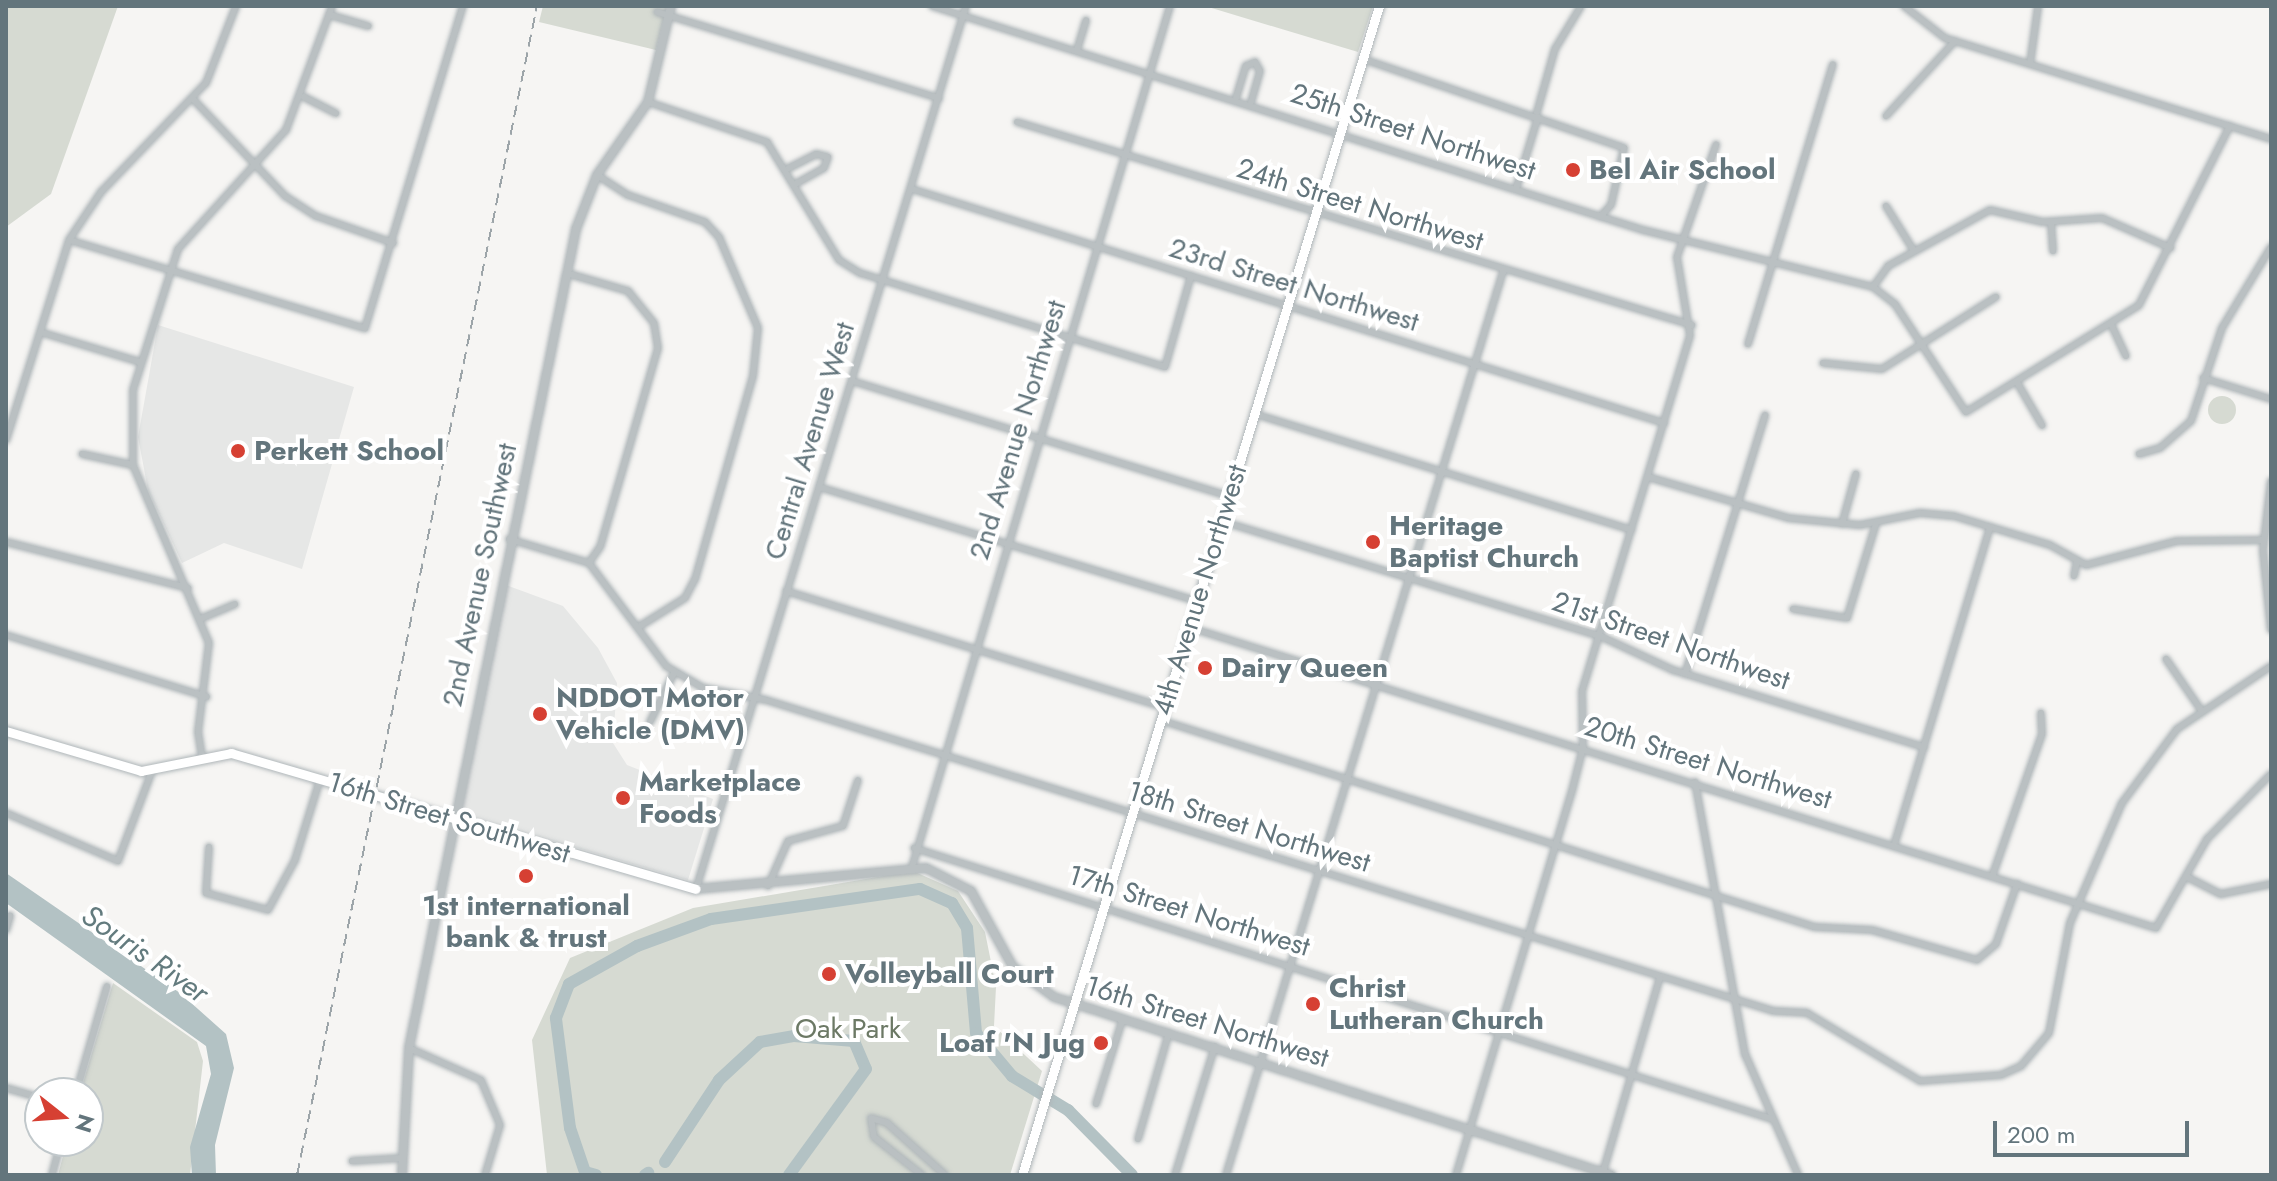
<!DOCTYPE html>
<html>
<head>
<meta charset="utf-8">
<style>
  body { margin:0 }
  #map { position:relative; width:2277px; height:1181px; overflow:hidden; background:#f6f5f3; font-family:Jost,sans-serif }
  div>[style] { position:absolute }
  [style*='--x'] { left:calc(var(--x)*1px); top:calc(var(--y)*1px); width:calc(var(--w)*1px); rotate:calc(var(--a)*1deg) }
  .built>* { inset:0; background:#e6e7e6 }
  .green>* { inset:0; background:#d6dad2 }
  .round { border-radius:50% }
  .water>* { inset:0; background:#b3c2c4 }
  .river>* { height:12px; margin:-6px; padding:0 6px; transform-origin:6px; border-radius:6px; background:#b3c2c4 }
  .roads { filter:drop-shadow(0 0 2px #afb6b9) drop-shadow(0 0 2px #afb6b9) }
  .minor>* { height:6px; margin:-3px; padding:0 3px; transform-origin:3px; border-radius:3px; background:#bac0c2 }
  .tertiary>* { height:8px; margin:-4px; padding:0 4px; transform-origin:4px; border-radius:4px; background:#bac0c2 }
  .secondary>* { height:9px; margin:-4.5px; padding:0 4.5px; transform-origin:4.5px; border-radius:4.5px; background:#fff }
  .rail>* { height:2px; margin-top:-1px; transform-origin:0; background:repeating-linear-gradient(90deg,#9da5a9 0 12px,transparent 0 18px) }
  .dots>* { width:22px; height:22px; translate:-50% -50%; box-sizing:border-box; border:4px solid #fff; border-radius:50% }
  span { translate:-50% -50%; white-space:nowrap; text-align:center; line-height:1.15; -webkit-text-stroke:8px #fff; paint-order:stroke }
  .street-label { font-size:28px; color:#63757c }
  .poi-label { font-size:28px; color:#63757c; font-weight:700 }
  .left { translate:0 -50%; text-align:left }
  .right { translate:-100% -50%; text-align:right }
  .park-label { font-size:28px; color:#6c7965 }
  .water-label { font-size:30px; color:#637b7e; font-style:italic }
  .frame { position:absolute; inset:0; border:8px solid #63757c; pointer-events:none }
  .north { position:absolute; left:24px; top:1077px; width:80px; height:80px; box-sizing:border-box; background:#fff; border:2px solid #c1c8cb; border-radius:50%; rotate:107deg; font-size:22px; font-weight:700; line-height:32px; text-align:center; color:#63757c }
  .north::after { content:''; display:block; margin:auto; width:28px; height:36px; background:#d64033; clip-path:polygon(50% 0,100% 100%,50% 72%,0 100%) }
  .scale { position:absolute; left:1993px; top:1121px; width:196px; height:36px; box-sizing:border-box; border:4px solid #63757c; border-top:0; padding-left:10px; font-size:24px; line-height:28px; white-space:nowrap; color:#63757c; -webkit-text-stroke:6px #fff; paint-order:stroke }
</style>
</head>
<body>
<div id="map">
  <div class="built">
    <i style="clip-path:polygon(158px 325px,354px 387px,302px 569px,224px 543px,182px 563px,148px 490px,138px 437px)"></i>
    <i style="clip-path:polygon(506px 585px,563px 606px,598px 648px,617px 683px,613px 743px,627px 765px,713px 799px,688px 880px,461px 814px)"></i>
  </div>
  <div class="green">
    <i style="clip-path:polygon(6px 6px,118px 6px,51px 194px,6px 227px)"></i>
    <i style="clip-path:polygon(543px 6px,667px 6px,656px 50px,539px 22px)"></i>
    <i style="clip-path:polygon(1205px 6px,1373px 6px,1358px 52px)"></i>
    <i class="round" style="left:2208px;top:396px;width:28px;height:28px"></i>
    <i style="clip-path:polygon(913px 871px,958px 891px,985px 932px,996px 987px,994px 1026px,1042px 1071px,1010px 1175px,547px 1175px,532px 1040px,570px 958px,693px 908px)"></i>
    <i style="clip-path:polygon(113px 983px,197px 1042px,203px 1061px,190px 1175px,58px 1175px,67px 1141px,88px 1141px,88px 1093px,80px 1093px)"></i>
  </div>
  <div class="water">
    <i style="clip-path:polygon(6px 873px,180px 993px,226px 1034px,234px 1068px,215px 1145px,216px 1175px,192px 1175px,190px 1147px,211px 1074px,206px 1046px,6px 903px)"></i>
  </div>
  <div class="river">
    <i style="--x:665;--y:1162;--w:98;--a:-56.6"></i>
    <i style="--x:719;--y:1080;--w:56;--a:-42.8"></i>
    <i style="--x:760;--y:1042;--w:35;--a:-10"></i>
    <i style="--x:794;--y:1036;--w:60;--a:4.8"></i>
    <i style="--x:854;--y:1041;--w:30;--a:67"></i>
    <i style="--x:866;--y:1069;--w:131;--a:126"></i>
    <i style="--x:596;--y:1175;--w:11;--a:-165"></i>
    <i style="--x:585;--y:1172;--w:46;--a:-108.8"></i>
    <i style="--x:570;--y:1128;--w:111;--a:-97.3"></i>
    <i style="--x:556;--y:1018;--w:36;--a:-69"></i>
    <i style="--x:569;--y:984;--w:78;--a:-29.2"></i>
    <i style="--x:637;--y:946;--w:79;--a:-20"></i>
    <i style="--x:711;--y:919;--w:211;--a:-8.2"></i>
    <i style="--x:920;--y:889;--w:35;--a:24"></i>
    <i style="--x:952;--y:903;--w:29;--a:59"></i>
    <i style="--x:967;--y:928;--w:105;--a:85.1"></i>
    <i style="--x:976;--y:1033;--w:56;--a:50.1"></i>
    <i style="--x:1012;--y:1076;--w:66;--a:31.3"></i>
    <i style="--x:1068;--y:1110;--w:91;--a:45.4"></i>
    <i style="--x:645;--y:1175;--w:4;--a:-34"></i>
  </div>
  <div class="roads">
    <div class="minor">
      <i style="--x:932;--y:6;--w:745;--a:17.49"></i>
      <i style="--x:1643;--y:230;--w:237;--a:13.9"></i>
      <i style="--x:1873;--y:287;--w:28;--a:38"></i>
      <i style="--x:1895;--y:304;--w:129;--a:56.7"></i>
      <i style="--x:1966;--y:412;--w:203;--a:-31.7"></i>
      <i style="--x:2139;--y:305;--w:201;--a:-63.1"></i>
      <i style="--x:1904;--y:6;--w:52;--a:38"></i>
      <i style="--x:1945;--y:38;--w:341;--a:17.2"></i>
      <i style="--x:657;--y:12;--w:295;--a:17"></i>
      <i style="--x:330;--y:15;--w:40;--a:16"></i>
      <i style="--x:1077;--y:50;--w:31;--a:-73"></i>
      <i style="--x:1363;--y:59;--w:276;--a:18.8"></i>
      <i style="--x:1624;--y:148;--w:58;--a:102.8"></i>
      <i style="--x:1611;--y:205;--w:16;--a:133"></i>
      <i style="--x:2030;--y:64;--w:59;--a:-82.1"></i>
      <i style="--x:304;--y:97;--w:36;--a:27"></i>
      <i style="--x:1236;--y:98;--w:34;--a:-73"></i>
      <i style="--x:1246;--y:66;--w:10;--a:-24"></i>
      <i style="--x:1255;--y:62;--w:10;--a:61"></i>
      <i style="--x:1260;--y:71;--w:32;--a:106"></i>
      <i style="--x:193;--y:99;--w:134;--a:46.5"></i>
      <i style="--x:285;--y:196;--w:37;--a:33"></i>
      <i style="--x:316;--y:216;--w:82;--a:19.3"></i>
      <i style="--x:648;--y:102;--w:126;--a:18.6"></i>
      <i style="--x:767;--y:142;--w:138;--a:58.6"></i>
      <i style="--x:839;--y:260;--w:25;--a:32"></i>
      <i style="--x:860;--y:273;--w:319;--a:17.1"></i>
      <i style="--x:1165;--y:367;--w:95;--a:-74.1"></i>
      <i style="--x:1537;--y:112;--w:66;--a:-74.1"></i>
      <i style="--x:1555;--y:49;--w:50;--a:-58.8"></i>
      <i style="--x:1886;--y:116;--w:102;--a:-47.4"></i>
      <i style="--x:1017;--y:122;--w:705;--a:16.74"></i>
      <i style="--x:789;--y:168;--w:30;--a:-27"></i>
      <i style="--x:816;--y:154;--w:12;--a:14"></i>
      <i style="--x:828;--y:157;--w:12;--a:110"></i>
      <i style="--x:824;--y:168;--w:31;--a:151"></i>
      <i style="--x:597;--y:175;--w:37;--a:33"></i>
      <i style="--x:628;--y:195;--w:82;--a:19.3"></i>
      <i style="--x:705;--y:222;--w:21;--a:47"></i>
      <i style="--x:719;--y:237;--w:99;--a:66.8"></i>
      <i style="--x:758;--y:328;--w:48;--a:95.9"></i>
      <i style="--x:753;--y:376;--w:211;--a:105.9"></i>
      <i style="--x:695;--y:579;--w:21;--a:118"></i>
      <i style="--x:685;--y:598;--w:53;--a:148.1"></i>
      <i style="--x:912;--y:189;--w:788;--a:17.28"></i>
      <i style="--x:1516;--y:189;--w:75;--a:-73"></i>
      <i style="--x:1886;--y:206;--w:53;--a:58.1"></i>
      <i style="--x:2051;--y:222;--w:29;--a:86"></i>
      <i style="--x:69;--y:240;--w:309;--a:16.6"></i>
      <i style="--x:365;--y:328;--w:337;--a:-73.1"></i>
      <i style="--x:566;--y:273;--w:65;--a:16.2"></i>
      <i style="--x:628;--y:291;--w:41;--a:50.9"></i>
      <i style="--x:654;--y:323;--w:25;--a:81"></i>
      <i style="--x:658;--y:348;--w:207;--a:106.2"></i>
      <i style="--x:600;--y:547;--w:19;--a:125"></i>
      <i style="--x:1873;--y:287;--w:26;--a:-54"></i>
      <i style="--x:1888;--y:266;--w:116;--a:-28.8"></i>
      <i style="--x:1990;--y:210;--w:54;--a:12.8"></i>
      <i style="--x:2043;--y:222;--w:59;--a:-3.9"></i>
      <i style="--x:2102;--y:218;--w:75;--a:23.5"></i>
      <i style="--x:2112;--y:326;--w:33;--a:65"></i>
      <i style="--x:40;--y:332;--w:104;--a:16.7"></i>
      <i style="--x:1748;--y:344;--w:292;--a:-73.1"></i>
      <i style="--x:1823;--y:363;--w:59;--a:5.8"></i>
      <i style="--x:1882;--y:369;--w:135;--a:-32.3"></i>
      <i style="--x:2203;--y:378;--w:71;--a:17.2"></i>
      <i style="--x:852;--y:381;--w:394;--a:17"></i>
      <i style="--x:2018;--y:384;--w:48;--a:59.7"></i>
      <i style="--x:1255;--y:414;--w:394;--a:17.1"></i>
      <i style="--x:6;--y:440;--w:210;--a:-72.5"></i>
      <i style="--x:69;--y:240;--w:58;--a:-56.3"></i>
      <i style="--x:101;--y:192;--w:151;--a:-46.1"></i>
      <i style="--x:206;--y:83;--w:83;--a:-68.7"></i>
      <i style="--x:82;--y:454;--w:52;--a:12.2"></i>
      <i style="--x:2139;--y:454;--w:22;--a:-16"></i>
      <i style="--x:2160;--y:448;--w:41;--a:-41.1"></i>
      <i style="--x:2191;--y:421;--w:98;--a:-71.6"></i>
      <i style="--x:2222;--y:328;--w:95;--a:-58.8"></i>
      <i style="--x:1648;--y:477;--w:146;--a:16.3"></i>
      <i style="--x:1788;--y:518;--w:72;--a:5.6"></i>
      <i style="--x:1860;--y:525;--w:61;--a:-11.3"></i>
      <i style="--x:1920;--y:513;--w:34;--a:5"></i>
      <i style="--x:1954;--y:516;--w:100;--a:16.8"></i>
      <i style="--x:2050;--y:545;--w:41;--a:29.1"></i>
      <i style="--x:2086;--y:565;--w:94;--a:-14.8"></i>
      <i style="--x:2177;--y:541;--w:86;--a:-0.7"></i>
      <i style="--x:2271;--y:481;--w:69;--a:96.6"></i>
      <i style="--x:2263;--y:550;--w:80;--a:84.3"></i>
      <i style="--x:819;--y:487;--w:394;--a:16.8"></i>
      <i style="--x:1221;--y:521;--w:396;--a:16.9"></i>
      <i style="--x:1600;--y:636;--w:81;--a:25"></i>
      <i style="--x:1673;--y:670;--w:263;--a:17.1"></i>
      <i style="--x:1842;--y:524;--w:52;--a:-74.4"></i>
      <i style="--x:509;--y:539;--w:84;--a:16.7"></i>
      <i style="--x:589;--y:563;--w:129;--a:53.2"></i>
      <i style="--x:666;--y:666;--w:43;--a:30.7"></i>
      <i style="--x:703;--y:688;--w:64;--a:10.8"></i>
      <i style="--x:766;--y:700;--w:1054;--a:17.16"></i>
      <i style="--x:1773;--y:1011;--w:34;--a:3"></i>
      <i style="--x:1807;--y:1013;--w:132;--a:31"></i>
      <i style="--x:1920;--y:1081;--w:81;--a:-4.2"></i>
      <i style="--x:2001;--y:1075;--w:22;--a:-24"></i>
      <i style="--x:2021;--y:1066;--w:43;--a:-49.7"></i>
      <i style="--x:2049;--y:1033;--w:112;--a:-79.2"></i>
      <i style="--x:2070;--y:923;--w:131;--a:-66.6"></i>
      <i style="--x:2122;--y:803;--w:92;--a:-53.4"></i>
      <i style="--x:2177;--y:729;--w:113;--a:-33.8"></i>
      <i style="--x:6;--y:542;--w:188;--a:14.2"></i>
      <i style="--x:2074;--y:576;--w:15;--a:-79"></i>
      <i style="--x:786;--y:591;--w:394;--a:17.1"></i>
      <i style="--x:1793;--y:609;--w:55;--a:9.5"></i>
      <i style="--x:1847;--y:618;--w:98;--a:-72.9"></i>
      <i style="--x:200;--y:619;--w:38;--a:-23"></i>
      <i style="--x:1188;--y:627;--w:1014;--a:17.27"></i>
      <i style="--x:2156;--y:928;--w:103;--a:-60.2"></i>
      <i style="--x:2207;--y:839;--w:91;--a:-45.4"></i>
      <i style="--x:6;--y:635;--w:210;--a:17.1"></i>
      <i style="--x:2166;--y:659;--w:62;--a:55.5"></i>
      <i style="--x:1685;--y:674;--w:271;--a:-72.8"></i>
      <i style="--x:1160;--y:720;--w:687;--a:17.54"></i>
      <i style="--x:1815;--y:927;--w:57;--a:3"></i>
      <i style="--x:1872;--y:930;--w:109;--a:15.9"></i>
      <i style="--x:1977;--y:960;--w:25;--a:-40"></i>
      <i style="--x:1996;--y:944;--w:64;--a:-70.7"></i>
      <i style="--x:650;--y:722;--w:55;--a:-63.9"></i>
      <i style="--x:202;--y:757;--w:25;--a:-99"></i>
      <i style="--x:198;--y:732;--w:90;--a:-83"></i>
      <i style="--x:209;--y:643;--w:194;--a:-113.1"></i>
      <i style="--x:133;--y:465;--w:75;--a:-90"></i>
      <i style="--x:133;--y:390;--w:148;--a:-72.3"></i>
      <i style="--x:178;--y:249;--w:161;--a:-47.8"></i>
      <i style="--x:286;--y:130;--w:132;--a:-69.6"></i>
      <i style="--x:1695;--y:782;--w:277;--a:79.6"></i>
      <i style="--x:1745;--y:1054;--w:132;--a:66.3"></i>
      <i style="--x:6;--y:813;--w:122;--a:23.2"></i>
      <i style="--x:118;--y:861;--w:96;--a:-69.3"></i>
      <i style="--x:1895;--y:842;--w:329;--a:-73.2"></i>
      <i style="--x:209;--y:847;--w:46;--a:93.7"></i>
      <i style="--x:206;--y:893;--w:64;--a:15.3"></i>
      <i style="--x:268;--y:910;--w:57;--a:-61.6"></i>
      <i style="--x:295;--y:860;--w:85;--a:-72.8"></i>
      <i style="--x:914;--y:848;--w:900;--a:17.53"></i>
      <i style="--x:912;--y:867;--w:899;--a:-73.32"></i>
      <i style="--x:1993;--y:874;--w:148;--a:-70.7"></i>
      <i style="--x:2042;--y:734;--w:21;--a:-93"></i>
      <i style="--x:2187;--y:877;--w:38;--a:27"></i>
      <i style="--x:2221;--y:894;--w:51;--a:-11.3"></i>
      <i style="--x:768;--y:886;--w:49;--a:-66"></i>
      <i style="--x:788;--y:841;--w:57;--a:-15.3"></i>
      <i style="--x:843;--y:826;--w:48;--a:-71.9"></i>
      <i style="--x:696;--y:889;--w:923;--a:-73"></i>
      <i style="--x:6;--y:930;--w:15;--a:-74"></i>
      <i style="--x:409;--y:1048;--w:79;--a:24"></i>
      <i style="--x:481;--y:1080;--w:49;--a:67.1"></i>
      <i style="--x:500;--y:1125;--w:52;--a:106.7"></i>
      <i style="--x:6;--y:1088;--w:35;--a:16"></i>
      <i style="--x:76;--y:1093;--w:111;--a:-73.8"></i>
      <i style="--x:1096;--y:1104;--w:90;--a:-72.6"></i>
      <i style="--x:1138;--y:1139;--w:111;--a:-73.8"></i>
      <i style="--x:352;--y:1161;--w:50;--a:-3.4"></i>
      <i style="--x:1603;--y:1172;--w:203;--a:-73.7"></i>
      <i style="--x:52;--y:1175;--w:35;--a:-75"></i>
      <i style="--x:922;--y:1175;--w:61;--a:-141.6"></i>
      <i style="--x:874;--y:1137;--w:19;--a:-99"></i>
      <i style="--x:871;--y:1118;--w:17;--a:17"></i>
      <i style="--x:887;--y:1123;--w:78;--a:41.9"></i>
      <i style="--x:1175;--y:1175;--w:135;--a:-72.8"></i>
      <i style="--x:1226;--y:1175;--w:945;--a:-72.95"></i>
      <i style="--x:1456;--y:1175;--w:401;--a:-73.2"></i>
      <i style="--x:1572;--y:791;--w:44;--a:-75.7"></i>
      <i style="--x:1583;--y:748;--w:57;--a:-91"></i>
      <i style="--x:1582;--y:691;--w:372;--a:-73.1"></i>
      <i style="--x:1690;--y:335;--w:79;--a:-99.5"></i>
      <i style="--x:1677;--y:257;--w:119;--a:-70.8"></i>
    </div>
    <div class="tertiary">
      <i style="--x:696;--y:889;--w:231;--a:-5.2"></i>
      <i style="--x:926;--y:868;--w:51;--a:27.1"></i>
      <i style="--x:971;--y:891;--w:87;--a:61.1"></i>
      <i style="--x:1013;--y:967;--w:51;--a:36.2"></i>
      <i style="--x:1054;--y:997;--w:585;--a:17.72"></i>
      <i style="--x:402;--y:1175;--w:127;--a:-86.8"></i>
      <i style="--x:409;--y:1048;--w:836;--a:-78.47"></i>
      <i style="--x:576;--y:229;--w:58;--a:-68.7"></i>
      <i style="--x:597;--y:175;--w:89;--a:-55.1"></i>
      <i style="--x:648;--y:102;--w:99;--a:-76.5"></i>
    </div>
    <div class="secondary">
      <i style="--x:6;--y:731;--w:141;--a:16.5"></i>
      <i style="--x:141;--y:771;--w:92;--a:-11.3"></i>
      <i style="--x:231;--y:753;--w:484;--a:16.3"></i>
      <i style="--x:1022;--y:1175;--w:1222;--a:-73.02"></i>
    </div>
  </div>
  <div class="rail">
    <i style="--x:297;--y:1175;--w:1193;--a:-78.4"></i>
  </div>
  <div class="dots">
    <i style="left:1573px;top:170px;background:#d64033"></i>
    <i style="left:238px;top:451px;background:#d64033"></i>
    <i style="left:1373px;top:542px;background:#d64033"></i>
    <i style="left:1205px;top:668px;background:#d64033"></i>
    <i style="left:540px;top:714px;background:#d64033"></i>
    <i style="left:623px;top:798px;background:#d64033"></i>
    <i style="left:526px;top:876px;background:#d64033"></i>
    <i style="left:829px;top:974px;background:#d64033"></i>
    <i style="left:1313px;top:1004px;background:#d64033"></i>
    <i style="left:1101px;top:1043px;background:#d64033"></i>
  </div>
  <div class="street-label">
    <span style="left:1413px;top:132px;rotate:18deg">25th Street Northwest</span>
    <span style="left:1360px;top:205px;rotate:17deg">24th Street Northwest</span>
    <span style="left:1294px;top:285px;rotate:17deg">23rd Street Northwest</span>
    <span style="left:1018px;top:430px;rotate:-73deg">2nd Avenue Northwest</span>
    <span style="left:810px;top:441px;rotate:-73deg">Central Avenue West</span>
    <span style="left:480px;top:575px;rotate:-78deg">2nd Avenue Southwest</span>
    <span style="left:1200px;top:590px;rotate:-73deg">4th Avenue Northwest</span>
    <span style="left:1671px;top:641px;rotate:19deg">21st Street Northwest</span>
    <span style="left:1708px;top:763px;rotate:17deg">20th Street Northwest</span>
    <span style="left:449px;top:818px;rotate:17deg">16th Street Southwest</span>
    <span style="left:1249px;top:827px;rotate:17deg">18th Street Northwest</span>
    <span style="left:1189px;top:911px;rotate:17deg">17th Street Northwest</span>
    <span style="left:1207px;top:1022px;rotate:17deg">16th Street Northwest</span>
  </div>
  <div class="poi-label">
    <span class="left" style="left:1589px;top:170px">Bel Air School</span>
    <span class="left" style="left:254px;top:451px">Perkett School</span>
    <span class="left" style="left:1389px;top:542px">Heritage<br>Baptist Church</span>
    <span class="left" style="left:1221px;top:668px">Dairy Queen</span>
    <span class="left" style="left:556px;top:714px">NDDOT Motor<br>Vehicle (DMV)</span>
    <span class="left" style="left:639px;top:798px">Marketplace<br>Foods</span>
    <span style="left:526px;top:922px">1st international<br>bank &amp; trust</span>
    <span class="left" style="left:845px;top:974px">Volleyball Court</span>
    <span class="left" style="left:1329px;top:1004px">Christ<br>Lutheran Church</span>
    <span class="right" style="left:1085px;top:1043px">Loaf 'N Jug</span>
  </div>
  <div class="park-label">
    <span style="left:848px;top:1029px">Oak Park</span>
  </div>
  <div class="water-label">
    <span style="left:145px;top:954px;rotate:35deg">Souris River</span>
  </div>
  <div class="frame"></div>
  <div class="north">N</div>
  <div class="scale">200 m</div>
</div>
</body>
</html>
